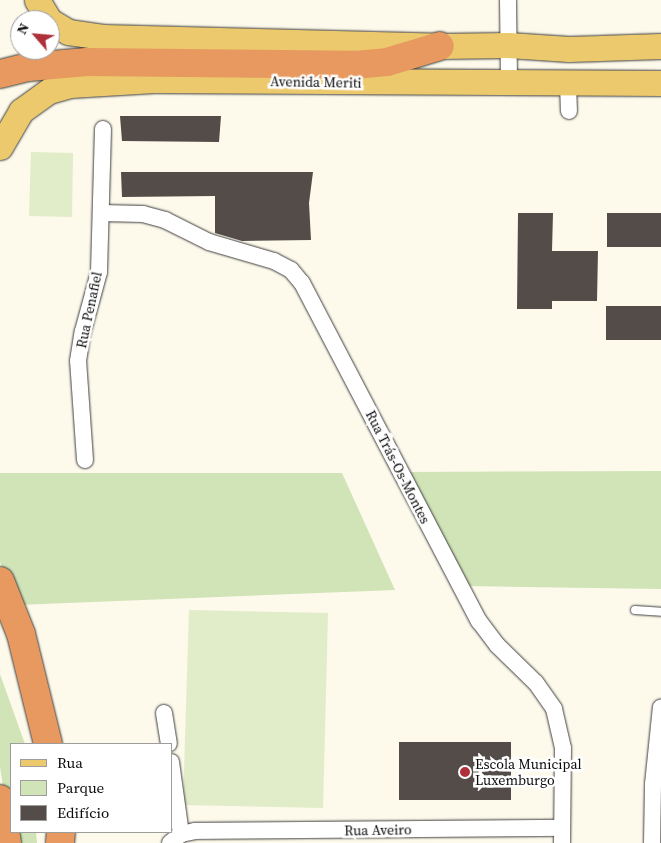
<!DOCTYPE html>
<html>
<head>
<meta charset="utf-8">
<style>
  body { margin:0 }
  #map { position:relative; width:661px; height:843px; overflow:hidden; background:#fdf9eb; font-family:"Source Serif 4",serif }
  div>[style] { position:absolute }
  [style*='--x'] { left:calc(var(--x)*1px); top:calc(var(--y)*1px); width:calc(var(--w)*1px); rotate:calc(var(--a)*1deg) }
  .green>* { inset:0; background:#d0e4b8 }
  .pitch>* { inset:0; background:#e1ecc9 }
  .building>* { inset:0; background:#534c48 }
  .roads { filter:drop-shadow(0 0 1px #3e3e3e) drop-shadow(0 0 1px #3e3e3e) }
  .lane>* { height:8px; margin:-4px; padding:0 4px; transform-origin:4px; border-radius:4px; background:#fff }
  .street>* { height:16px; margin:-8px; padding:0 8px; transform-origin:8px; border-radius:8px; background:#fff }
  .primary>* { height:25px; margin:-12.5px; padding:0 12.5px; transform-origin:12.5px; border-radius:12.5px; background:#ecc96c }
  .highway>* { height:28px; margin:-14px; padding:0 14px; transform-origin:14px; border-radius:14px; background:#e7995f }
  .dots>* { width:14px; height:14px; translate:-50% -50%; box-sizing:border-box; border:2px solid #fff; border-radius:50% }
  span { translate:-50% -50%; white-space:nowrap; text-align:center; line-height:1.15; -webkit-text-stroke:5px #fff; paint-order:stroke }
  .street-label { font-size:14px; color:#0b0b0b }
  .poi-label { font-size:14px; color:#0b0b0b }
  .left { translate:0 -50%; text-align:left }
  .legend { position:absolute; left:10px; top:743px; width:162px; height:90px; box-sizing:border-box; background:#fff; border:1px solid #9d9d9d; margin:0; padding:6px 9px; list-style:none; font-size:15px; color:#0b0b0b }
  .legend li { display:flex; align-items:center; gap:10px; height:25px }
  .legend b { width:25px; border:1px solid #9d9d9d }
  .north { position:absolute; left:10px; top:10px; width:50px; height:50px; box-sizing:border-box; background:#fff; border:1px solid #9d9d9d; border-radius:50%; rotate:297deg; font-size:14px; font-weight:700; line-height:20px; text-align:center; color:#0b0b0b }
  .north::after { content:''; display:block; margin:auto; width:18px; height:22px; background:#ae313a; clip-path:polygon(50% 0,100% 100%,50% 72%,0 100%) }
</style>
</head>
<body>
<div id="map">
  <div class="green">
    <i style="clip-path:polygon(661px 471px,661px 589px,467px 586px,406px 472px)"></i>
    <i style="clip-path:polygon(0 473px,342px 473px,395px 590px,17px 605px,0 562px)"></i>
    <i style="clip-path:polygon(0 674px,25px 744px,11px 744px,11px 832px,36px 832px,37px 843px,12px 843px,0 767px)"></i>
  </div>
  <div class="pitch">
    <i style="clip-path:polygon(31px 152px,73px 153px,72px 217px,29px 216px)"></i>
    <i style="clip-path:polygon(189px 610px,328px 613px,323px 808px,183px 805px)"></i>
  </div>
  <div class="building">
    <i style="clip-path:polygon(120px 116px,221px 116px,219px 142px,122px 141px)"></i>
    <i style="clip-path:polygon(121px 172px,313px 172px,309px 203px,311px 240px,242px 241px,215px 233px,215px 196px,122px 197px)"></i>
    <i style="clip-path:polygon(518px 213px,553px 213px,552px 251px,598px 251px,597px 301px,552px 301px,552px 309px,517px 309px)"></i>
    <i style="clip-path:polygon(607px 213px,661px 213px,661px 247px,607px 247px)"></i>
    <i style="clip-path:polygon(606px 306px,661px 306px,661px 340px,606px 340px)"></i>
    <i style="clip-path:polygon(399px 742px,511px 742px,511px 800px,399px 800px)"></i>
  </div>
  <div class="roads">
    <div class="lane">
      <i style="--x:635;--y:610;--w:26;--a:4"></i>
    </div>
    <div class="street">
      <i style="--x:508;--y:0;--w:83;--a:89.3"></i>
      <i style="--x:568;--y:84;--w:27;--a:88"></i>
      <i style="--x:101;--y:213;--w:42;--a:1.4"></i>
      <i style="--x:143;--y:214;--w:23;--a:15"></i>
      <i style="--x:165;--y:220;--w:49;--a:26.6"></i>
      <i style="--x:209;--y:242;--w:68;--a:16.3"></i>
      <i style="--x:274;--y:261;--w:19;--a:28"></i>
      <i style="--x:291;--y:270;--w:17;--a:50"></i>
      <i style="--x:302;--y:283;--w:382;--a:62.4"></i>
      <i style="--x:479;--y:621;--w:30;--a:53"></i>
      <i style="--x:497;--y:645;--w:54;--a:44.3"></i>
      <i style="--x:536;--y:683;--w:32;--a:55"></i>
      <i style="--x:554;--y:709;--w:40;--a:77"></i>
      <i style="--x:563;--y:748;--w:95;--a:90.6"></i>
      <i style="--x:85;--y:460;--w:99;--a:-94"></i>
      <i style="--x:78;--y:361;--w:30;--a:-81"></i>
      <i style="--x:83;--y:331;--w:61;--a:-74.8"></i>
      <i style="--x:99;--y:272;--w:143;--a:-88.4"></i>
      <i style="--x:164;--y:713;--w:31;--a:81"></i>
      <i style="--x:171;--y:762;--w:73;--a:82.1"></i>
      <i style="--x:170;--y:843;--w:14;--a:-39"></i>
      <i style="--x:181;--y:834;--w:14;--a:-12"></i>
      <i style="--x:195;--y:831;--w:366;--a:-0.5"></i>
      <i style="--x:652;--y:843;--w:59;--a:-89"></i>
      <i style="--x:653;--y:784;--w:77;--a:-84.1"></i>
    </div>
    <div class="primary">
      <i style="--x:37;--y:0;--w:23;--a:59"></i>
      <i style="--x:50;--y:21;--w:21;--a:31"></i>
      <i style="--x:68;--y:32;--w:35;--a:8"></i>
      <i style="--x:103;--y:37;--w:337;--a:1.5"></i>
      <i style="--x:440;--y:46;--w:68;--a:-0.8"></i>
      <i style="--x:508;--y:45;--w:61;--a:3.8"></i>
      <i style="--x:569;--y:49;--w:92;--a:-1.9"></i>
      <i style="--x:0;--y:147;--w:42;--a:-59.7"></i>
      <i style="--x:21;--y:111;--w:34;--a:-36"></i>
      <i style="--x:49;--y:91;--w:22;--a:-16"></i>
      <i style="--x:70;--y:85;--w:84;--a:-3.4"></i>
      <i style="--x:154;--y:80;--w:507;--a:0.34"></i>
    </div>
    <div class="highway">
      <i style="--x:0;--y:74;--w:30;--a:-14"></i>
      <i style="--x:29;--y:67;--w:58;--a:-4.9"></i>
      <i style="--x:87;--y:62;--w:267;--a:0.6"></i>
      <i style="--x:354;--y:65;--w:33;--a:-5"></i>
      <i style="--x:387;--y:62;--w:55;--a:-16.8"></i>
      <i style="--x:0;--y:581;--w:57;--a:68.4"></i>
      <i style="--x:21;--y:634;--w:113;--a:76.2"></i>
      <i style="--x:0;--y:799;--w:45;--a:81"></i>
      <i style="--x:60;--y:843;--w:11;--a:-85"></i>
    </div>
  </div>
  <div class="dots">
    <i style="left:465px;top:772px;background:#ae313a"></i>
  </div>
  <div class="street-label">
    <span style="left:316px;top:82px;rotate:1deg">Avenida Meriti</span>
    <span style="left:89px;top:310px;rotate:-78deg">Rua Penafiel</span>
    <span style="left:398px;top:467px;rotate:63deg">Rua Trás-Os-Montes</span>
    <span style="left:378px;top:830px;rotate:-1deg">Rua Aveiro</span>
  </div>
  <div class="poi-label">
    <span class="left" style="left:475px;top:772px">Escola Municipal<br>Luxemburgo</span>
  </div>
  <ul class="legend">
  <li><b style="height:6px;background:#ecc96c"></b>Rua</li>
  <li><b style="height:14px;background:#d0e4b8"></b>Parque</li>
  <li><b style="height:14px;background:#534c48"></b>Edifício</li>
  </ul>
  <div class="north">N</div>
</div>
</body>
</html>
